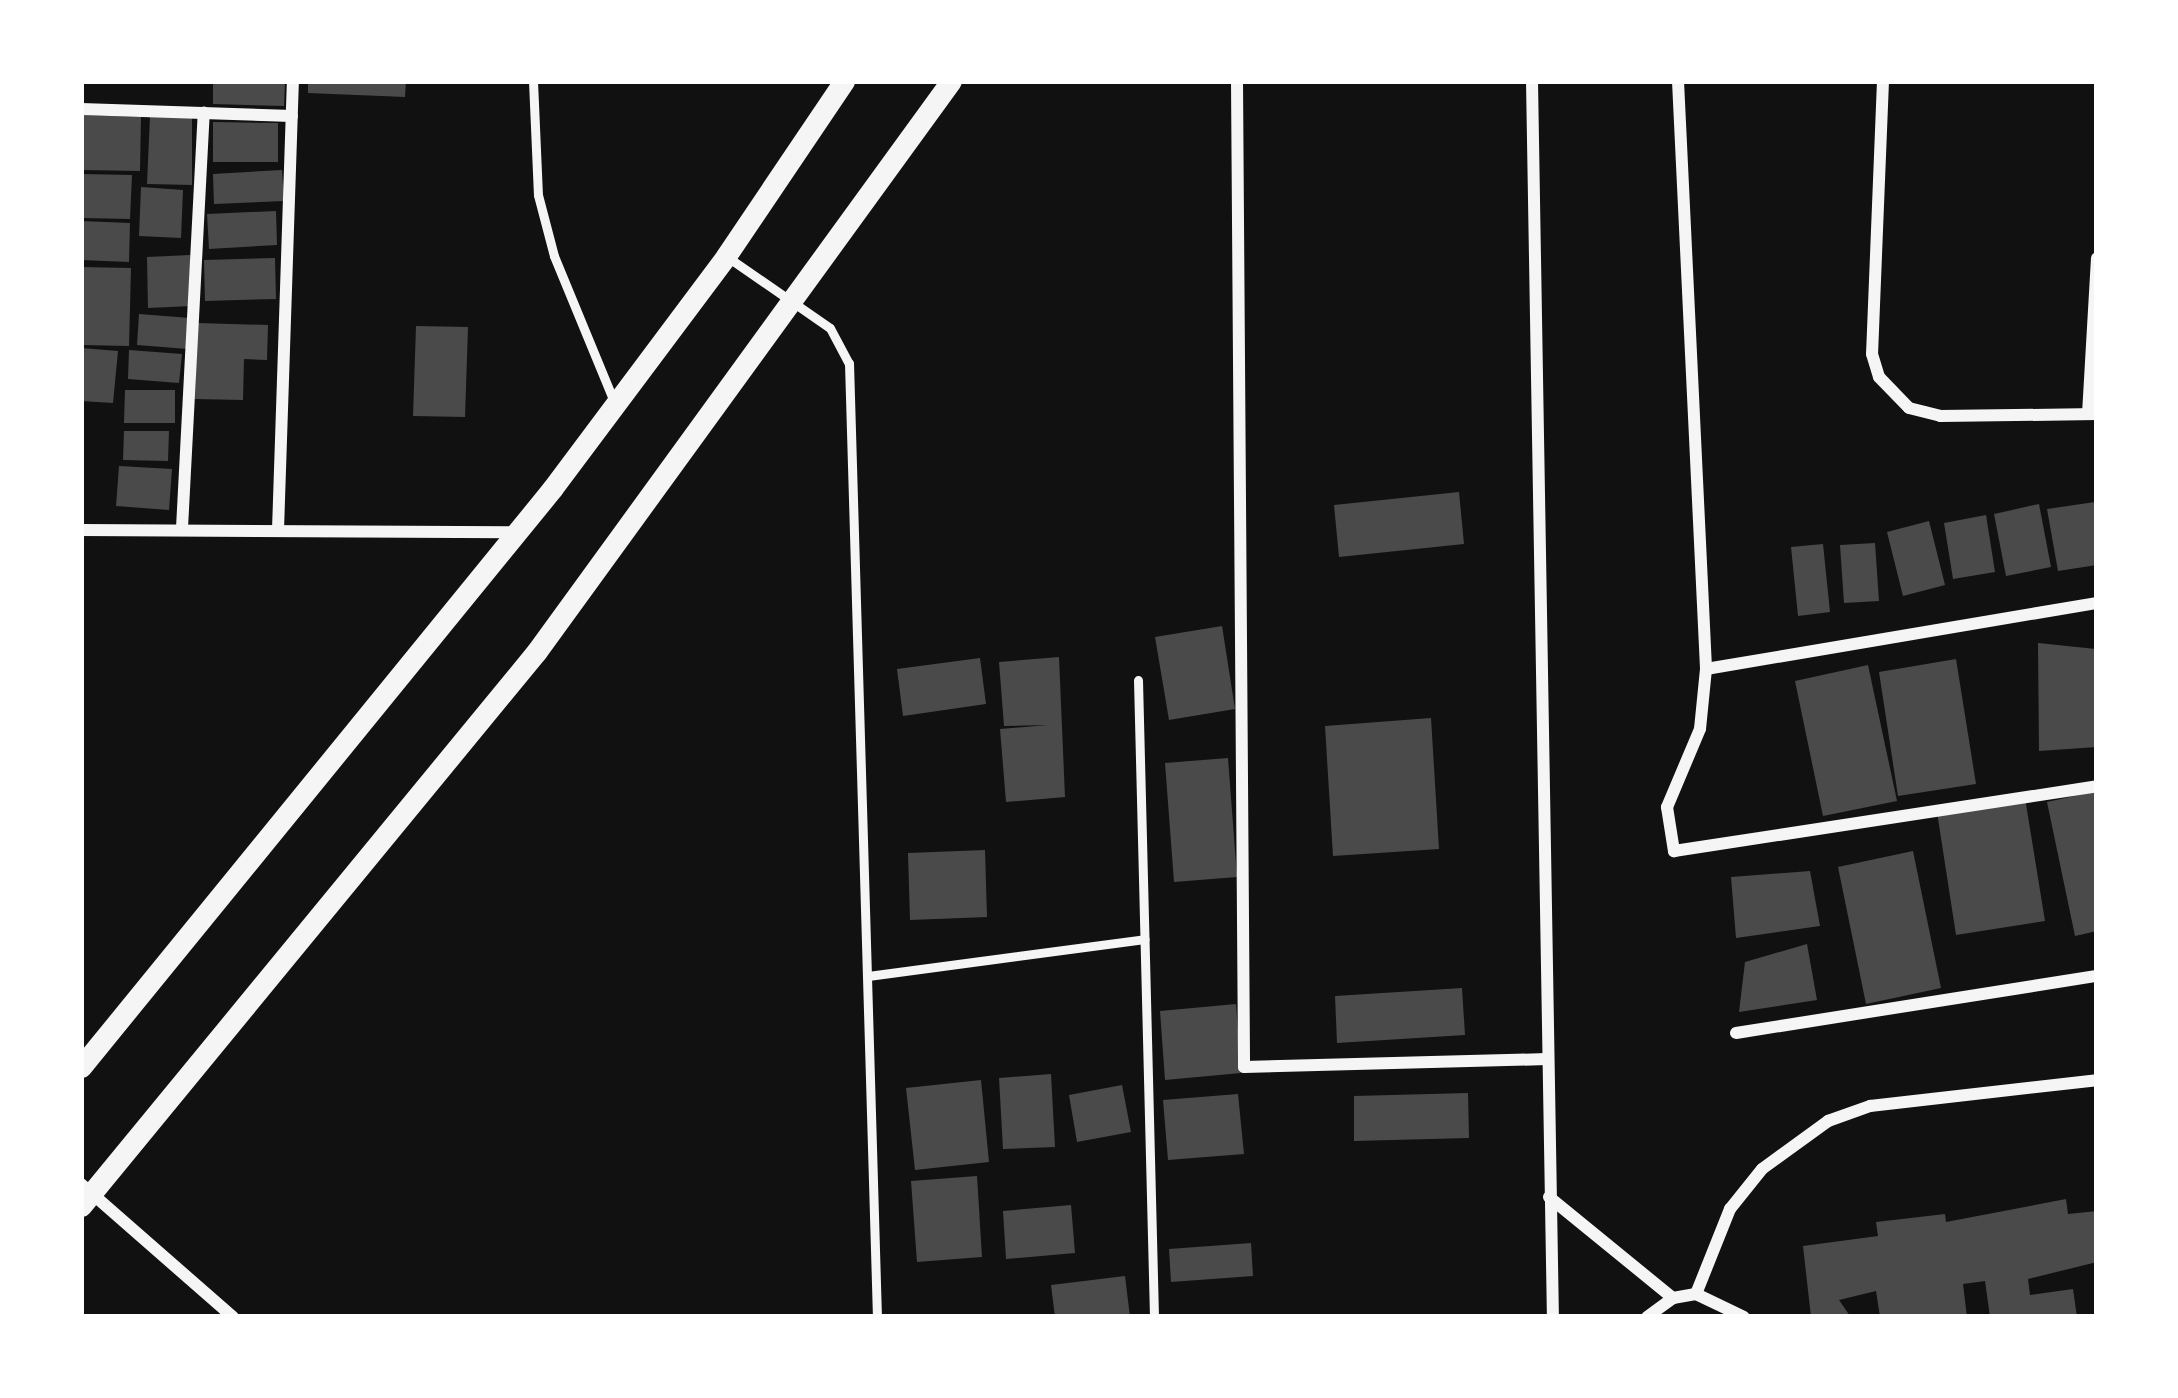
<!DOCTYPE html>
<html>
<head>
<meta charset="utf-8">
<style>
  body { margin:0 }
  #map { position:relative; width:2178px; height:1398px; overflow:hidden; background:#111; font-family:Commissioner,sans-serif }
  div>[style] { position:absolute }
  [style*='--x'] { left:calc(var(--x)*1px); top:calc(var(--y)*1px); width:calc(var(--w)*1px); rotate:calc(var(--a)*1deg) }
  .building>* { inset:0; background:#4a4a4a }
  .service>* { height:9px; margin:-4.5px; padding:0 4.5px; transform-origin:4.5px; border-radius:4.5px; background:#f5f5f5 }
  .minor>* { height:12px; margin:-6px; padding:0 6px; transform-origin:6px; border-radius:6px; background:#f5f5f5 }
  .tertiary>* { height:21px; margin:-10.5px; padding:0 10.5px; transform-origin:10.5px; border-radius:10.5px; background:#f5f5f5 }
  span { translate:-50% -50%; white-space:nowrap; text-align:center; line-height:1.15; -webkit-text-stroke:9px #fff; paint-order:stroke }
  .frame { position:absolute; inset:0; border:84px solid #fff; pointer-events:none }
</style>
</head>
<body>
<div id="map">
  <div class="building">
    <i style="clip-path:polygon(213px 81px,285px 81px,284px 106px,213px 104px)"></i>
    <i style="clip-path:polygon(308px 81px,406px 81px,405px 97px,308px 93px)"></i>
    <i style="clip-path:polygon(81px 115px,141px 117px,140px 171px,81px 170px)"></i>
    <i style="clip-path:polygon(150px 116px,192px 118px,192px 185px,147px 184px)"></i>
    <i style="clip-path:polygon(213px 122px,278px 123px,278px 162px,213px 162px)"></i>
    <i style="clip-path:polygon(282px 170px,284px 201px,214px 204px,213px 174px)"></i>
    <i style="clip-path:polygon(81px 174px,132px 175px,130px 219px,81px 218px)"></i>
    <i style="clip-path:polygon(141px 187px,183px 190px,181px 238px,139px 236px)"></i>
    <i style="clip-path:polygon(276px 211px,277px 245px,209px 249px,207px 214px)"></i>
    <i style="clip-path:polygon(81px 221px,130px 223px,129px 262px,81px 260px)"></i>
    <i style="clip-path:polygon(190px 255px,192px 306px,148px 308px,147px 257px)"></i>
    <i style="clip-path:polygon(275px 258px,276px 299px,205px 301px,204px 260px)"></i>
    <i style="clip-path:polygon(81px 267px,131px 268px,129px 346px,81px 345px)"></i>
    <i style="clip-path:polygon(139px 314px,190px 318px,188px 349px,137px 345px)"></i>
    <i style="clip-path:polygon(197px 323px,268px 325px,267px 360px,244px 359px,243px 400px,195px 399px)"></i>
    <i style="clip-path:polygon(416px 326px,468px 327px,465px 417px,413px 416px)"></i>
    <i style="clip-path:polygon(81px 348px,118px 351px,113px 403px,81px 401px)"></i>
    <i style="clip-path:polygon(129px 350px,182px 354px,179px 383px,128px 379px)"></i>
    <i style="clip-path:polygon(125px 390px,175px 390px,175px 423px,124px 423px)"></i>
    <i style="clip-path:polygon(124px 431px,169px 431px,168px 461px,123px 460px)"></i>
    <i style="clip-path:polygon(119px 466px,172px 469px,169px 510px,116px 506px)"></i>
    <i style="clip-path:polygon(1459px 492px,1464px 544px,1339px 557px,1334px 505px)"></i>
    <i style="clip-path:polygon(2095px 502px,2097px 565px,2058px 571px,2047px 509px)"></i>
    <i style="clip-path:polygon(2039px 504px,2051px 567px,2006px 576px,1994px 514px)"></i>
    <i style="clip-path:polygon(1986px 515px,1995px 572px,1953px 579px,1944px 523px)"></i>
    <i style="clip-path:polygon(1929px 521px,1945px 585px,1903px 596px,1887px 532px)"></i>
    <i style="clip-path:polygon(1875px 543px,1879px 601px,1844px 603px,1840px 545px)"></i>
    <i style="clip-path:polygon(1823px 544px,1830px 612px,1798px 616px,1791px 547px)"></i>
    <i style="clip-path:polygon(1222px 626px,1235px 709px,1169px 720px,1155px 637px)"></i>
    <i style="clip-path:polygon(2038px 643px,2096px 649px,2097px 747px,2039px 751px)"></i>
    <i style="clip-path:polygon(1059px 657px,1065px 797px,1006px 802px,1000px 729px,1048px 725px,1004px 726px,999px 662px)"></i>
    <i style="clip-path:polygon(980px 658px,986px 704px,903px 716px,897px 669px)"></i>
    <i style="clip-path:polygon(1956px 659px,1976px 784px,1898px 796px,1879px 672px)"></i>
    <i style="clip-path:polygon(1868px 665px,1897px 801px,1823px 816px,1795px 681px)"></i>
    <i style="clip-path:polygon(1431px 718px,1439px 849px,1333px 856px,1325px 726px)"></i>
    <i style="clip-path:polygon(1228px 758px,1237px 877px,1174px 882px,1165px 763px)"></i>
    <i style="clip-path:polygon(2097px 791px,2097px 931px,2075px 936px,2047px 802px)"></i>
    <i style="clip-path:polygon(2025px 798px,2045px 921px,1956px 935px,1937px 812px)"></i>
    <i style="clip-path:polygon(985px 850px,987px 917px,910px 920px,908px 853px)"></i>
    <i style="clip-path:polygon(1913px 851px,1941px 988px,1866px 1004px,1838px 867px)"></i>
    <i style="clip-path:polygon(1810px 871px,1820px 926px,1736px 938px,1731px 877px)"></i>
    <i style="clip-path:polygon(1807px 944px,1817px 1000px,1739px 1012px,1745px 962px)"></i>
    <i style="clip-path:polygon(1462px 988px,1465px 1035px,1337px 1043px,1335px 996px)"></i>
    <i style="clip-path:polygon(1236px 1004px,1241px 1073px,1165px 1080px,1160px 1011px)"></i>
    <i style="clip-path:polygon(1051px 1074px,1055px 1147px,1003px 1149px,999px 1078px)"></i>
    <i style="clip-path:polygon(981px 1080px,989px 1162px,915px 1170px,906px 1088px)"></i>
    <i style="clip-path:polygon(1122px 1085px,1131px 1132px,1077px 1142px,1069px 1095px)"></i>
    <i style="clip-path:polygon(1468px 1093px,1469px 1138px,1354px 1141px,1354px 1096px)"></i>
    <i style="clip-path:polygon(1238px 1094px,1244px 1154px,1168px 1160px,1163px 1100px)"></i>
    <i style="clip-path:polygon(977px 1176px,982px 1257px,917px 1262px,911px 1181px)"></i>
    <i style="clip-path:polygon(2066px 1199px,2068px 1214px,2097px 1211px,2097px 1262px,2028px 1279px,2030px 1295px,2073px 1289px,2077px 1317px,1990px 1317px,1985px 1281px,1963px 1284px,1967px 1317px,1880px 1317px,1876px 1291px,1839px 1300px,1850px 1316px,1811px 1317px,1803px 1246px,1878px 1236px,1876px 1222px,1945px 1214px,1946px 1222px)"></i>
    <i style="clip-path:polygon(1071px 1205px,1075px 1253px,1006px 1259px,1003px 1211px)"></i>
    <i style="clip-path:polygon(1251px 1243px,1253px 1276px,1171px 1282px,1169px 1249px)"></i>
    <i style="clip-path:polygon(1125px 1276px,1130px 1317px,1055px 1317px,1051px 1285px)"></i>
  </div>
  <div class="service">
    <i style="--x:533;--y:81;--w:114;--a:87.5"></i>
    <i style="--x:538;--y:195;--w:63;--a:75.3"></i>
    <i style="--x:554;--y:256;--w:155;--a:67.6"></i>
    <i style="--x:726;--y:256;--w:126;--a:34.7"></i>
    <i style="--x:830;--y:328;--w:40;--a:62"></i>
    <i style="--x:849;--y:363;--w:954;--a:88.32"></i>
    <i style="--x:1138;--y:680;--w:637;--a:88.56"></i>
    <i style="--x:868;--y:976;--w:279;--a:-7.6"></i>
  </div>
  <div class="minor">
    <i style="--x:1237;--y:81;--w:986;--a:89.59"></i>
    <i style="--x:1244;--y:1067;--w:303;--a:-1.5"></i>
    <i style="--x:1532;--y:81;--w:1236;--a:89.03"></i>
    <i style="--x:1678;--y:81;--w:589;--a:87.27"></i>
    <i style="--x:1706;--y:669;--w:60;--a:95.7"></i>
    <i style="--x:1700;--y:729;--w:85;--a:112.9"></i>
    <i style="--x:1667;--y:807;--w:45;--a:81"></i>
    <i style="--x:1674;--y:851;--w:428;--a:-8.7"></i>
    <i style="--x:1883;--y:81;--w:273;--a:92.3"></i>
    <i style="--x:1872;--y:354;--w:24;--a:73"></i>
    <i style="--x:1879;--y:377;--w:43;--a:45.9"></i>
    <i style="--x:1909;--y:408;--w:32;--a:14"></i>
    <i style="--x:1940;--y:416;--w:157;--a:-0.7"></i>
    <i style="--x:81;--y:109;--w:211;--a:1.9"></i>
    <i style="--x:2088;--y:414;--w:156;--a:-86.7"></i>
    <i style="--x:182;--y:528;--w:416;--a:-87"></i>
    <i style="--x:81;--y:530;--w:436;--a:0.3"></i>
    <i style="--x:278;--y:530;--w:449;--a:-88.1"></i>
    <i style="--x:1706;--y:669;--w:397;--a:-9.6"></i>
    <i style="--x:1736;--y:1033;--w:365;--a:-9"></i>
    <i style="--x:81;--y:1184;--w:202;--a:41.2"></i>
    <i style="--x:1549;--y:1197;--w:160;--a:39.2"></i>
    <i style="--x:1696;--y:1294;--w:92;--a:-68.2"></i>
    <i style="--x:1730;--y:1209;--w:51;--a:-51.3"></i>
    <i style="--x:1762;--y:1169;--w:82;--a:-36"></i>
    <i style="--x:1828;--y:1121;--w:45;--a:-19.7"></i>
    <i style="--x:1870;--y:1106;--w:228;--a:-6.5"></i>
    <i style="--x:1647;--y:1317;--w:32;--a:-36"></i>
    <i style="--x:1673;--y:1298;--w:23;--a:-10"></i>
    <i style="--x:1696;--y:1294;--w:53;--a:25.6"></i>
  </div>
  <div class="tertiary">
    <i style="--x:81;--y:1067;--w:746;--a:-50.82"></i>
    <i style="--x:552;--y:489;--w:291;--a:-53.2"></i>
    <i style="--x:726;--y:256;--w:211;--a:-56"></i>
    <i style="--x:81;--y:1206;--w:718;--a:-50.59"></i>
    <i style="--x:537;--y:651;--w:704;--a:-54.01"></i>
  </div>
  <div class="frame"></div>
</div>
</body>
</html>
